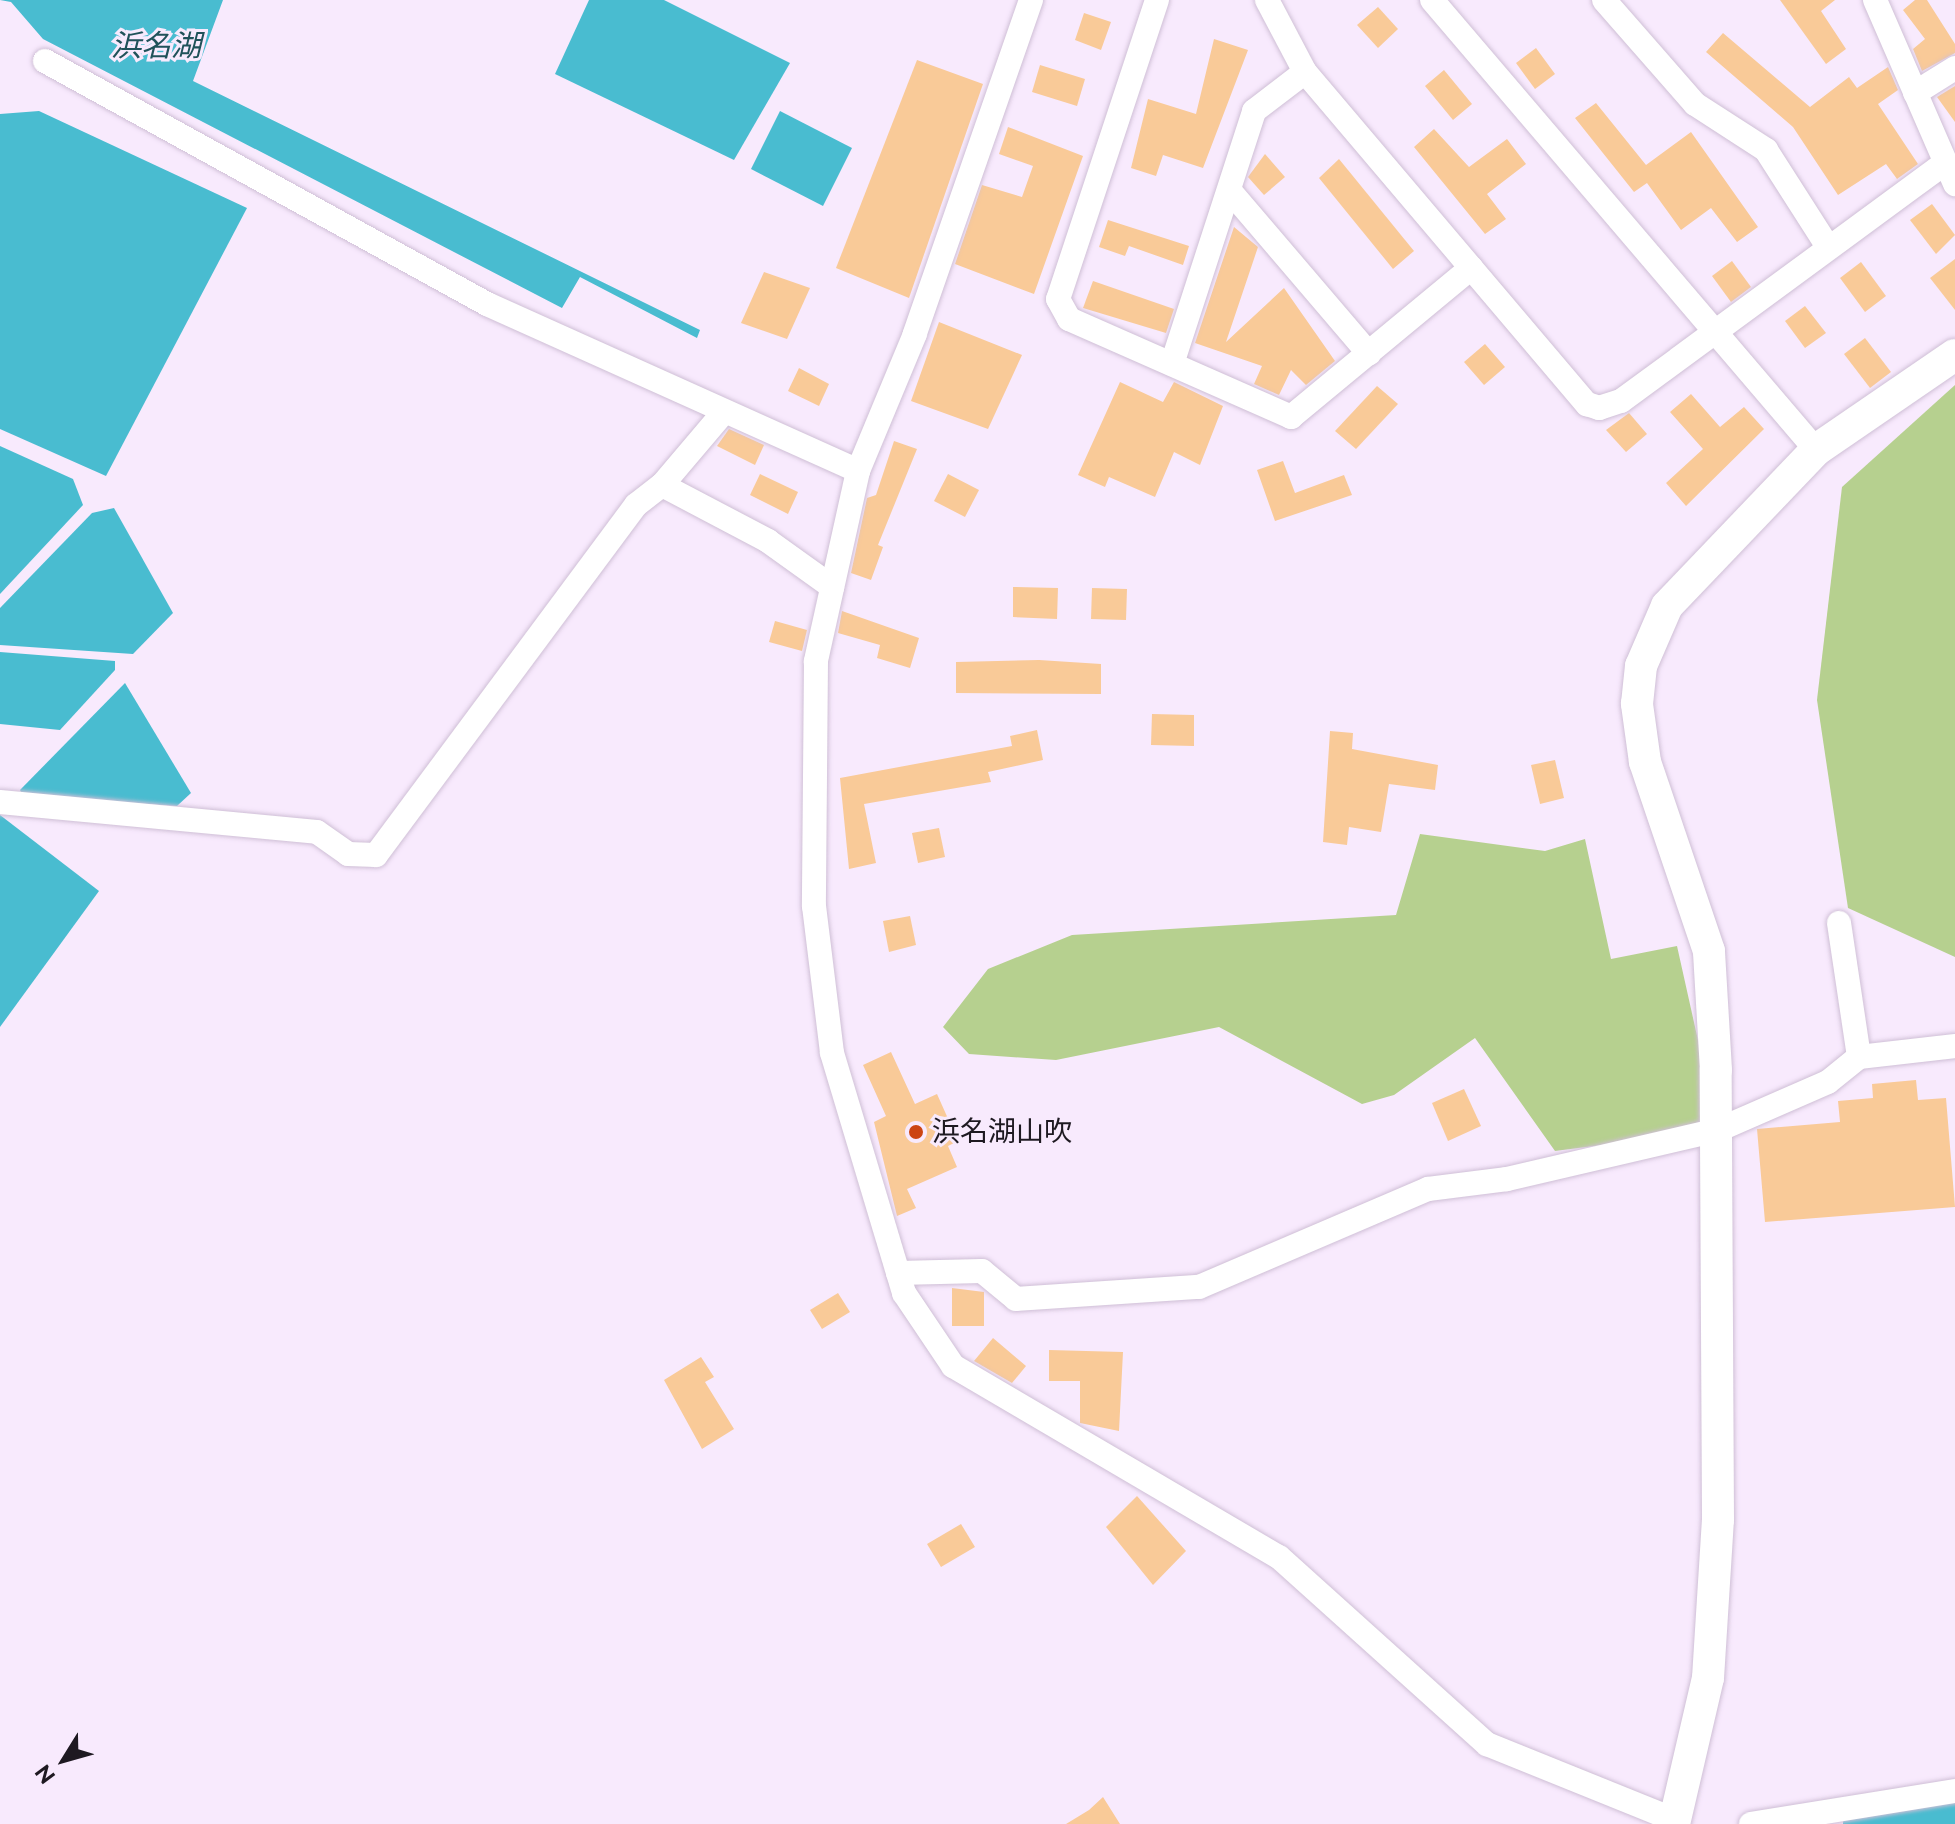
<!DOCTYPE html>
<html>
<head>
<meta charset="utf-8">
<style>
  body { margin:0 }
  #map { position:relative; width:1955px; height:1824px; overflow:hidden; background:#f8eafd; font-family:Raleway,"Noto Sans JP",sans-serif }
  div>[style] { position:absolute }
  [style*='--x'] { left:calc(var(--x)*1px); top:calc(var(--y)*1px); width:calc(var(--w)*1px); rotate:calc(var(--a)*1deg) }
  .green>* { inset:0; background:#b6d08f }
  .water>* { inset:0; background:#49bcd0 }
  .river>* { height:40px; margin:-20px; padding:0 20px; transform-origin:20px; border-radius:20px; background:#49bcd0 }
  .building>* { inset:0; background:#f9ca98 }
  .roads { filter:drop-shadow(0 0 2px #cfbfd6) drop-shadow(0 0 2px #cfbfd6) }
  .street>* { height:24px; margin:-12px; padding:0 12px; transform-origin:12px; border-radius:12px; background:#fff }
  .secondary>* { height:32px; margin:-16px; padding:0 16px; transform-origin:16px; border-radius:16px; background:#fff }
  .dots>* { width:22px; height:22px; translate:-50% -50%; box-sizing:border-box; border:4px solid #f8eafd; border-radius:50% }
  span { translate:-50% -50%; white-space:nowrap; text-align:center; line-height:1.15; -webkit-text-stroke:6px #f8eafd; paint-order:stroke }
  .poi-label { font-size:28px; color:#1e1921 }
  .left { translate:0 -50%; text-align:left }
  .water-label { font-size:30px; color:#20525a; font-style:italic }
  .north { position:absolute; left:24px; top:1720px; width:80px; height:80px; -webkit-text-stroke:6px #f8eafd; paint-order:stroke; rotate:233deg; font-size:22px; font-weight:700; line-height:32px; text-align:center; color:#1e1921 }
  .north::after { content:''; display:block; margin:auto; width:28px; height:36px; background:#1e1921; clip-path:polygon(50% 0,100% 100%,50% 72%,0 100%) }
</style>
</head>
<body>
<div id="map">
  <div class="green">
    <i style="clip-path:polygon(1955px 385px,1955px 957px,1848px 908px,1817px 700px,1842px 487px)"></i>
    <i style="clip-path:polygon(1420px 834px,1545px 851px,1585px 839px,1611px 959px,1677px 946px,1718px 1130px,1555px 1151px,1475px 1038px,1394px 1095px,1362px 1104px,1219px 1027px,1056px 1060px,969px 1054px,943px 1027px,988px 969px,1072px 935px,1396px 915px)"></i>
  </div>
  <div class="water">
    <i style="clip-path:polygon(0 0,223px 0,193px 81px,700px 330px,697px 338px,580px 277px,562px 308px,43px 39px,11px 2px)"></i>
    <i style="clip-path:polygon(589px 0,664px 0,790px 63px,734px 160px,555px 74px)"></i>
    <i style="clip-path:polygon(39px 111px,247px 208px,106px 476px,0 429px,0 114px)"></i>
    <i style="clip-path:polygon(780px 111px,852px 148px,823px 206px,751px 169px)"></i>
    <i style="clip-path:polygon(0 446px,73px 479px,83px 505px,0 594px)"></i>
    <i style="clip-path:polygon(114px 508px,173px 613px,133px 654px,0 645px,0 608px,92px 513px)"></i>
    <i style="clip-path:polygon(0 652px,115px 661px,115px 670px,60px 730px,0 724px)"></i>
    <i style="clip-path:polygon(125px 683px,191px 793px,177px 806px,23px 796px,20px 790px)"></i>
    <i style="clip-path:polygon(0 815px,99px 891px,0 1027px)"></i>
  </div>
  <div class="river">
    <i style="--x:1863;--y:1824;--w:93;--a:-9.9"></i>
  </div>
  <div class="building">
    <i style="clip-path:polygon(1780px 0,1835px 0,1821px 11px,1846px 49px,1826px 64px)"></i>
    <i style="clip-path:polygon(1915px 0,1927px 0,1955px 44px,1955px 53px,1922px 71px,1913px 49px,1925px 39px,1903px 10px)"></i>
    <i style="clip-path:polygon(1378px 7px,1398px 29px,1378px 48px,1357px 25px)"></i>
    <i style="clip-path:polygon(1084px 13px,1111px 22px,1101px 50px,1075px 40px)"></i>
    <i style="clip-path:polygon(1723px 33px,1810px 107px,1849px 77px,1857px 88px,1888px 67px,1898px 90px,1878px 104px,1918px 164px,1897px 179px,1886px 164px,1838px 195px,1793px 127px,1706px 52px)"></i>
    <i style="clip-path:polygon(1214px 39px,1248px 50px,1203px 168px,1163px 155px,1156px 176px,1131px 168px,1148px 99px,1196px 114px)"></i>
    <i style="clip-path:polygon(1536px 48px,1555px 74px,1535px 89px,1516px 63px)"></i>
    <i style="clip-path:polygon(917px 60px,983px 84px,909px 298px,836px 268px)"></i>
    <i style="clip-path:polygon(1040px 65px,1085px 79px,1077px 106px,1032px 92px)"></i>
    <i style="clip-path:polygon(1444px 70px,1472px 104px,1453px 120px,1425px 86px)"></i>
    <i style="clip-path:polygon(1955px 86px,1955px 122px,1937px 97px)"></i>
    <i style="clip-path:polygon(1596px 103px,1646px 165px,1691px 132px,1758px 227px,1737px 242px,1711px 208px,1681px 230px,1647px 183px,1634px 192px,1575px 118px)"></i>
    <i style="clip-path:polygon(1008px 127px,1083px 156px,1034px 294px,955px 264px,982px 185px,1022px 197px,1033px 166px,999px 154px)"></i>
    <i style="clip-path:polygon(1434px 129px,1469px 167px,1507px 139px,1526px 164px,1487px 194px,1506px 219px,1485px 234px,1414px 147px)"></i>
    <i style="clip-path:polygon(1265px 154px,1285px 177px,1264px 195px,1248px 177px)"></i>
    <i style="clip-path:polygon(1339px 159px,1414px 251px,1393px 269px,1319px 178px)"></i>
    <i style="clip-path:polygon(1932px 204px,1955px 235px,1936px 254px,1910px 220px)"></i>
    <i style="clip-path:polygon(1108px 220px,1189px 246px,1183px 265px,1129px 246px,1125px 256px,1099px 247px)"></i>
    <i style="clip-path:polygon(1234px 227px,1258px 247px,1226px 342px,1284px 288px,1335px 361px,1306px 385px,1291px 370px,1279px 395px,1254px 384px,1262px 366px,1195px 343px)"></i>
    <i style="clip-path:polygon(1955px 259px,1955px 310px,1930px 278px)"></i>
    <i style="clip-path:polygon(1732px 261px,1751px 287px,1731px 302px,1712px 276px)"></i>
    <i style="clip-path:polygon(1861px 262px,1886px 296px,1865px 312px,1840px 278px)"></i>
    <i style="clip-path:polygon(764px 272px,810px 288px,787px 339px,741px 323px)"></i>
    <i style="clip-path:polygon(1093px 281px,1174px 309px,1166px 333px,1083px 308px)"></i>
    <i style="clip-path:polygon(1805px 306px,1826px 333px,1805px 348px,1785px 321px)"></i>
    <i style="clip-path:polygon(939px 322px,1022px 355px,988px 429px,911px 401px)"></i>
    <i style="clip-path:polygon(1865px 338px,1891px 372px,1870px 388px,1844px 354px)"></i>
    <i style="clip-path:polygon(1485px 344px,1505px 367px,1484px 385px,1464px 362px)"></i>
    <i style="clip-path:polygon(799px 368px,829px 384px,819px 406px,788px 391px)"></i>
    <i style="clip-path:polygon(1120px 382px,1163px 402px,1174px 382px,1223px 406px,1200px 465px,1174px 452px,1155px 497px,1109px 477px,1105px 487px,1078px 475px)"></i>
    <i style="clip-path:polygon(1377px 386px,1398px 404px,1356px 449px,1335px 431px)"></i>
    <i style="clip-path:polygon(1691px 394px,1720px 427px,1744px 407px,1764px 429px,1686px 506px,1666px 483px,1703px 449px,1670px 412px)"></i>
    <i style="clip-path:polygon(1629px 413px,1647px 434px,1626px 452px,1606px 430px)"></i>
    <i style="clip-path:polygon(729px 429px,764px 445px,755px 465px,717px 446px)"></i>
    <i style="clip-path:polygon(894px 441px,917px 449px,878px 545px,883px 547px,871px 580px,851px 573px,867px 498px,876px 495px)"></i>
    <i style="clip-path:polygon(1283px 461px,1295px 493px,1344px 475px,1352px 495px,1275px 521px,1257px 470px)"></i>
    <i style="clip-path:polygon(760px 474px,798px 492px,788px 514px,750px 495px)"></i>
    <i style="clip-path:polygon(948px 474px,979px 490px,965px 517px,934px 501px)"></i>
    <i style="clip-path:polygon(1013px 587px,1058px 588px,1057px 619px,1013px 617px)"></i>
    <i style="clip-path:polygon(1092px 588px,1127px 589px,1126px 620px,1091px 619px)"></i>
    <i style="clip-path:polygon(842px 611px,919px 638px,910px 668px,877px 658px,880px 645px,838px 633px)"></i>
    <i style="clip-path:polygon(775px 621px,807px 630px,802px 651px,769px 642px)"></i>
    <i style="clip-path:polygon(1039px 660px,1101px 664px,1101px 694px,956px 693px,956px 662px)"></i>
    <i style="clip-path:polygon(1152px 714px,1194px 715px,1194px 746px,1151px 745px)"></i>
    <i style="clip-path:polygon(1037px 730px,1043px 760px,988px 772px,991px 782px,864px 804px,876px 863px,849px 869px,840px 778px,1012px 746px,1010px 736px)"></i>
    <i style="clip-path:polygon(1330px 731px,1353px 733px,1352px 749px,1438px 765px,1435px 790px,1389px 784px,1381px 832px,1349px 827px,1347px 845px,1323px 842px)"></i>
    <i style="clip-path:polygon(1555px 760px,1564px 798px,1540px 804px,1531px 765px)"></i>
    <i style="clip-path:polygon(939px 828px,945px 857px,918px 863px,912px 833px)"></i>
    <i style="clip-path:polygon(910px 916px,916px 945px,889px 952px,883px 921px)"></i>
    <i style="clip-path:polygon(891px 1052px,915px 1104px,937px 1094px,958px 1141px,948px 1146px,957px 1167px,907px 1189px,916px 1208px,897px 1216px,874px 1122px,886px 1116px,863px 1065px)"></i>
    <i style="clip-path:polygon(1916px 1080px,1918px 1100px,1946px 1098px,1955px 1207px,1765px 1222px,1757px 1129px,1840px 1122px,1838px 1101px,1873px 1098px,1872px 1084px)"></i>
    <i style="clip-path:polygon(1464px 1089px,1481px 1126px,1448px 1141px,1432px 1103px)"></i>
    <i style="clip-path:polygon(952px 1288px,984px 1292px,984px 1326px,952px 1326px)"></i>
    <i style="clip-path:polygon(838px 1293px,850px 1312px,822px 1329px,810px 1310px)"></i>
    <i style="clip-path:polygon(993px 1338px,1026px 1366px,1012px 1383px,974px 1361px)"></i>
    <i style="clip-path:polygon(1049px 1350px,1123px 1352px,1119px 1431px,1080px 1423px,1080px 1381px,1049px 1381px)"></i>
    <i style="clip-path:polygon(701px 1357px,714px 1377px,705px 1382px,734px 1429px,702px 1449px,664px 1380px)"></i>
    <i style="clip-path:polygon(1137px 1496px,1186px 1551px,1153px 1585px,1106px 1527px)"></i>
    <i style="clip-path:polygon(961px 1524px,975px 1547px,941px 1567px,927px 1544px)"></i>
    <i style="clip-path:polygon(1103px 1797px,1120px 1824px,1066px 1824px,1089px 1810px)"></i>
  </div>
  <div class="roads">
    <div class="street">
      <i style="--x:1031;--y:0;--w:354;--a:109.2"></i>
      <i style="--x:915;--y:334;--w:148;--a:112.6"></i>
      <i style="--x:858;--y:471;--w:195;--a:102.5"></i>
      <i style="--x:816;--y:661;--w:245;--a:90.5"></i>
      <i style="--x:814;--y:906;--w:148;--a:83"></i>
      <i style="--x:832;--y:1053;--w:251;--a:73.3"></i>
      <i style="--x:904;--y:1293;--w:88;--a:56.1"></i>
      <i style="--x:953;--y:1366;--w:378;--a:30.4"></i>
      <i style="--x:1279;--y:1557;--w:280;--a:42"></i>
      <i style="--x:1487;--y:1744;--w:203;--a:22"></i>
      <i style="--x:1157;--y:0;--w:315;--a:108.3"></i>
      <i style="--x:1058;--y:299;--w:23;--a:61"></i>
      <i style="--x:1069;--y:319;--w:243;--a:23.8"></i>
      <i style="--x:1291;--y:417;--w:234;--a:-39.6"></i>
      <i style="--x:1267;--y:0;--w:81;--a:62.2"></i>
      <i style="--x:1305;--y:72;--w:436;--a:49.7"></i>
      <i style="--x:1587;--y:404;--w:13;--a:18"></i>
      <i style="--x:1599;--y:408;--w:23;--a:-18"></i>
      <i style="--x:1621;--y:401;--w:402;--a:-36.3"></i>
      <i style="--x:1432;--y:0;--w:592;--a:49.52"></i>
      <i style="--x:1604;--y:0;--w:138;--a:48.8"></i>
      <i style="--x:1695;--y:104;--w:85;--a:32.9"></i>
      <i style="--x:1766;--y:150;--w:115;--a:57.4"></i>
      <i style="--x:1875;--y:0;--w:201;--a:66.5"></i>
      <i style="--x:45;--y:61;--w:504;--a:28.8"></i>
      <i style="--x:487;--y:304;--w:407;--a:24.2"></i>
      <i style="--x:1915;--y:93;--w:47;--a:-32"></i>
      <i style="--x:1230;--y:191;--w:214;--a:49.5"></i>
      <i style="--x:1172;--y:364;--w:266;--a:-72"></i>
      <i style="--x:1254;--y:111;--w:64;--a:-37.4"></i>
      <i style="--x:662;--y:485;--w:96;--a:-49.7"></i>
      <i style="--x:0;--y:802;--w:318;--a:5.4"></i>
      <i style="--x:317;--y:832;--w:38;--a:35"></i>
      <i style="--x:348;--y:854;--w:28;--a:2"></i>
      <i style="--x:376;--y:855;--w:436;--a:-53.4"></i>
      <i style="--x:636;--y:505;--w:33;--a:-38"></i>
      <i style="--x:662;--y:485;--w:120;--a:27.8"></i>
      <i style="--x:768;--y:541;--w:79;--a:35.7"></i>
      <i style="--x:1839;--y:923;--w:135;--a:81.5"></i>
      <i style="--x:898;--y:1273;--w:84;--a:-1.4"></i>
      <i style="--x:982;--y:1271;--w:44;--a:39.5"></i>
      <i style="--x:1016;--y:1299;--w:183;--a:-3.8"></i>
      <i style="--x:1199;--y:1287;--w:249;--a:-23.2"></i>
      <i style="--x:1428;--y:1189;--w:80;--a:-7.2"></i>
      <i style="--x:1507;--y:1179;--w:217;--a:-13.1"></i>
      <i style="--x:1718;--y:1130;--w:120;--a:-23.6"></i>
      <i style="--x:1828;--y:1082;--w:40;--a:-39"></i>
      <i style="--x:1859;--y:1057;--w:97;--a:-6.5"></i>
      <i style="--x:1751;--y:1824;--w:207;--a:-9.2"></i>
    </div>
    <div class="secondary">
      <i style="--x:1674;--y:1824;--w:150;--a:-76.9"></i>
      <i style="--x:1708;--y:1678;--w:158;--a:-86.4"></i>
      <i style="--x:1718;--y:1520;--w:450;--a:-90.3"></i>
      <i style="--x:1716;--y:1070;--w:119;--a:-93.4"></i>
      <i style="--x:1709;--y:951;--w:200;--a:-108.7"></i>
      <i style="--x:1645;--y:762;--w:59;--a:-97.9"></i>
      <i style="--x:1637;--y:704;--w:38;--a:-84"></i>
      <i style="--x:1641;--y:666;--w:65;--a:-66.6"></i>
      <i style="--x:1667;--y:606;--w:216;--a:-46.3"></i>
      <i style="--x:1816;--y:450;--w:168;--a:-34.4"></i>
    </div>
  </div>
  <div class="dots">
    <i style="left:916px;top:1132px;background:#cc4513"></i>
  </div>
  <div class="poi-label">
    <span class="left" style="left:932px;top:1132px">浜名湖山吹</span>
  </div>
  <div class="water-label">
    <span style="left:156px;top:46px">浜名湖</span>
  </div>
  <div class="north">N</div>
</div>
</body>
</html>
